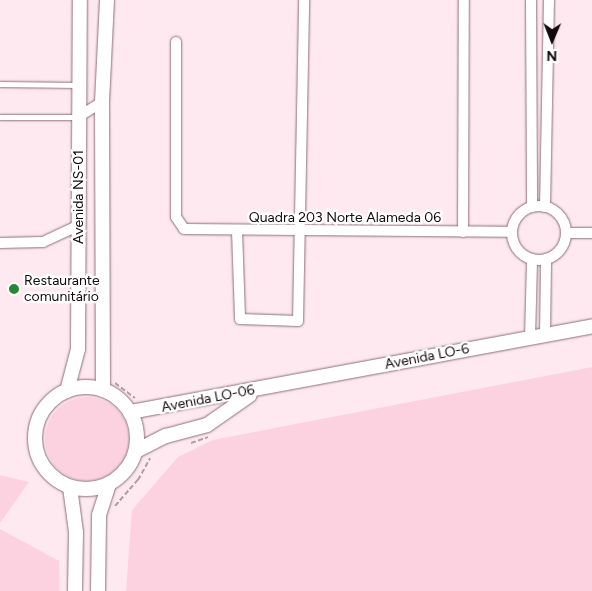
<!DOCTYPE html>
<html>
<head>
<meta charset="utf-8">
<style>
  body { margin:0 }
  #map { position:relative; width:592px; height:591px; overflow:hidden; background:#fee9f0; font-family:Figtree,sans-serif }
  div>[style] { position:absolute }
  [style*='--x'] { left:calc(var(--x)*1px); top:calc(var(--y)*1px); width:calc(var(--w)*1px); rotate:calc(var(--a)*1deg) }
  .green>* { inset:0; background:#fcd2e0 }
  .round { border-radius:50% }
  .path>* { height:2px; margin-top:-1px; transform-origin:0; background:repeating-linear-gradient(90deg,#af9da3 0 5px,transparent 0 7.5px) }
  .roads { filter:drop-shadow(0 0 1px #8d6f79) drop-shadow(0 0 1px #8d6f79) }
  .service>* { height:5px; margin:-2.5px; padding:0 2.5px; transform-origin:2.5px; border-radius:2.5px; background:#fff }
  .minor>* { height:10px; margin:-5px; padding:0 5px; transform-origin:5px; border-radius:5px; background:#fff }
  .minor>.ring { margin:-5px; padding:0; box-sizing:content-box; background:none; border:10px solid #fff; border-radius:50% }
  .tertiary>* { height:14px; margin:-7px; padding:0 7px; transform-origin:7px; border-radius:7px; background:#fff }
  .tertiary>.ring { margin:-7px; padding:0; box-sizing:content-box; background:none; border:14px solid #fff; border-radius:50% }
  .dots>* { width:14px; height:14px; translate:-50% -50%; box-sizing:border-box; border:2px solid #fff; border-radius:50% }
  span { translate:-50% -50%; white-space:nowrap; text-align:center; line-height:1.15; -webkit-text-stroke:4.5px #fff; paint-order:stroke }
  .street-label { font-size:14px; color:#13080c }
  .poi-label { font-size:14px; color:#13080c }
  .left { translate:0 -50%; text-align:left }
  .north { position:absolute; left:527px; top:15px; width:50px; height:50px; -webkit-text-stroke:4px #fff; paint-order:stroke; rotate:181deg; font-size:14px; font-weight:700; line-height:20px; text-align:center; color:#13080c }
  .north::after { content:''; display:block; margin:auto; width:18px; height:22px; background:#13080c; clip-path:polygon(50% 0,100% 100%,50% 72%,0 100%) }
</style>
</head>
<body>
<div id="map">
  <div class="green">
    <i style="clip-path:polygon(592px 367px,592px 591px,126px 591px,132px 510px,178px 457px,213px 440px)"></i>
    <i class="round" style="left:45px;top:397px;width:84px;height:84px"></i>
    <i style="clip-path:polygon(0 475px,29px 482px,0 523px)"></i>
    <i style="clip-path:polygon(0 529px,59px 561px,59px 591px,0 591px)"></i>
  </div>
  <div class="path">
    <i style="--x:115;--y:383;--w:25;--a:37"></i>
    <i style="--x:191;--y:443;--w:18;--a:-19"></i>
    <i style="--x:115;--y:506;--w:35;--a:-49"></i>
    <i style="--x:138;--y:480;--w:25;--a:-61"></i>
  </div>
  <div class="roads">
    <div class="service">
      <i style="--x:0;--y:84;--w:79;--a:0.7"></i>
      <i style="--x:0;--y:117;--w:77;--a:0"></i>
    </div>
    <div class="minor">
      <i style="--x:531;--y:0;--w:207;--a:89.7"></i>
      <i style="--x:176;--y:42;--w:175;--a:90"></i>
      <i style="--x:176;--y:217;--w:14;--a:56"></i>
      <i style="--x:184;--y:229;--w:328;--a:0.5"></i>
      <i style="--x:78;--y:117;--w:28;--a:-32"></i>
      <i class="ring" style="left:512px;top:206px;width:44px;height:44px"></i>
      <i style="--x:545;--y:207;--w:207;--a:-88.9"></i>
      <i style="--x:237;--y:231;--w:88;--a:88"></i>
      <i style="--x:240;--y:319;--w:58;--a:2"></i>
      <i style="--x:298;--y:321;--w:321;--a:-88.9"></i>
      <i style="--x:463;--y:232;--w:232;--a:-89.8"></i>
      <i style="--x:566;--y:233;--w:26;--a:0"></i>
      <i style="--x:0;--y:243;--w:43;--a:-1.3"></i>
      <i style="--x:43;--y:242;--w:40;--a:-25"></i>
      <i style="--x:545;--y:335;--w:76;--a:-89.2"></i>
      <i style="--x:530;--y:338;--w:79;--a:-88.5"></i>
    </div>
    <div class="tertiary">
      <i class="ring" style="left:35px;top:387px;width:88px;height:88px"></i>
      <i style="--x:103;--y:390;--w:288;--a:-90.2"></i>
      <i style="--x:102;--y:102;--w:102;--a:-87.2"></i>
      <i style="--x:67;--y:391;--w:43;--a:-75.3"></i>
      <i style="--x:78;--y:349;--w:349;--a:-89.7"></i>
      <i style="--x:130;--y:412;--w:470;--a:-10.5"></i>
      <i style="--x:136;--y:451;--w:34;--a:-27"></i>
      <i style="--x:166;--y:436;--w:42;--a:-15"></i>
      <i style="--x:207;--y:425;--w:52;--a:-34.9"></i>
      <i style="--x:70;--y:487;--w:45;--a:82.4"></i>
      <i style="--x:76;--y:532;--w:59;--a:91"></i>
      <i style="--x:98;--y:591;--w:76;--a:-89.2"></i>
      <i style="--x:99;--y:515;--w:32;--a:-72"></i>
    </div>
  </div>
  <div class="dots">
    <i style="left:14px;top:289px;background:#288739"></i>
  </div>
  <div class="street-label">
    <span style="left:79px;top:197px;rotate:-90deg">Avenida NS-01</span>
    <span style="left:345px;top:218px">Quadra 203 Norte Alameda 06</span>
    <span style="left:427px;top:357px;rotate:-11deg">Avenida LO-6</span>
    <span style="left:208px;top:399px;rotate:-11deg">Avenida LO-06</span>
  </div>
  <div class="poi-label">
    <span class="left" style="left:24px;top:289px">Restaurante<br>comunitário</span>
  </div>
  <div class="north">N</div>
</div>
</body>
</html>
